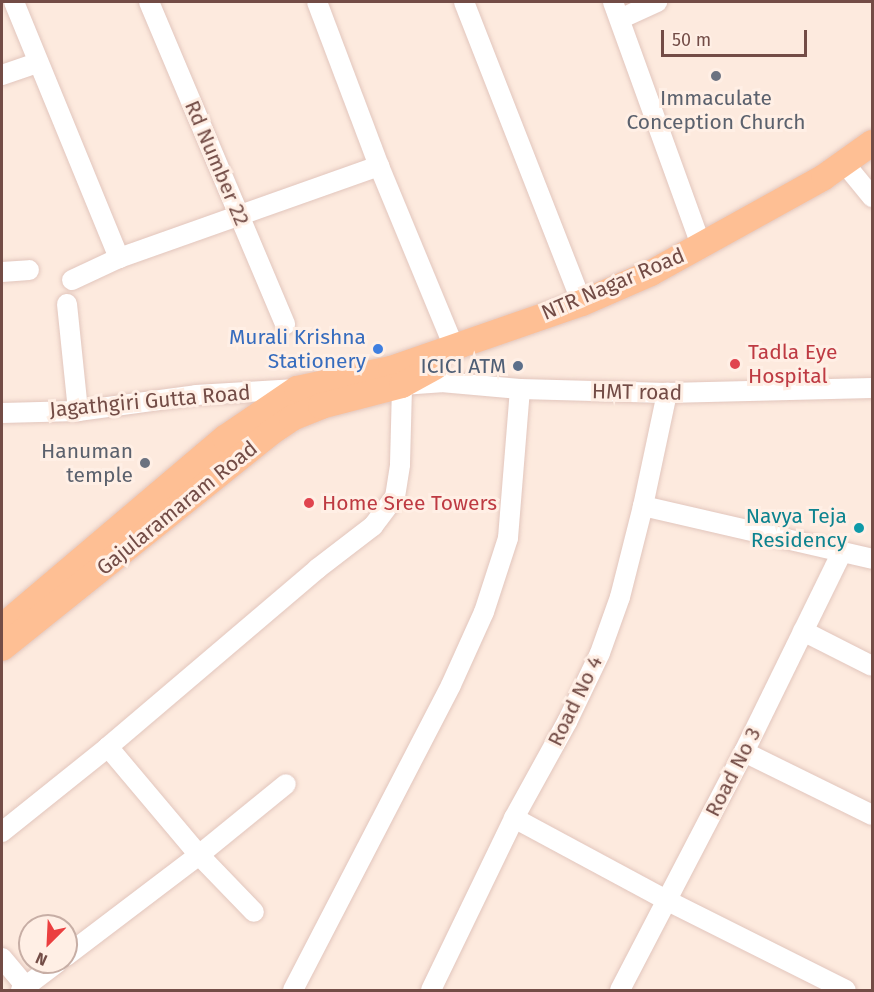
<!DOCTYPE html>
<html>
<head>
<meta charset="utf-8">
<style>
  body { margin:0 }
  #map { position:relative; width:874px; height:992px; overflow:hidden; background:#fdeade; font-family:"Fira Sans",sans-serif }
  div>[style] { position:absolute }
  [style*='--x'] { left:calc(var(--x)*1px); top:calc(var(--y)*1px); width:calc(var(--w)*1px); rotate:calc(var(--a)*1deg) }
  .roads { filter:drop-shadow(0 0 2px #e2c6bd) drop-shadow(0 0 2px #e2c6bd) }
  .minor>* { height:20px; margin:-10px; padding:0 10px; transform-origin:10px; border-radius:10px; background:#fff }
  .major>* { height:26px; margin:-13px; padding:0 13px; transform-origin:13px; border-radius:13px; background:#febf94 }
  .dots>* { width:16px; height:16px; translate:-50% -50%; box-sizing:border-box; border:3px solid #ffefe5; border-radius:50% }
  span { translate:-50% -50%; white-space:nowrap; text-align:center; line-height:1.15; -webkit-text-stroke:6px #ffefe5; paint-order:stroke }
  .worship-label { font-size:21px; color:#5b616d }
  .right { translate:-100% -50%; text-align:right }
  .street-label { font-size:21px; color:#734c46 }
  .shop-label { font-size:21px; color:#366cbe }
  .health-label { font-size:21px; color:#be3a42 }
  .left { translate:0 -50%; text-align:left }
  .service-label { font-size:21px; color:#4e5e75 }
  .culture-label { font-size:21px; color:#0d838f }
  .frame { position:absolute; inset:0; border:3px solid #734c46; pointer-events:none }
  .north { position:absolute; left:18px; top:914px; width:60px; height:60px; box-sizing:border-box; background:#ffefe5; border:2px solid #c7aea5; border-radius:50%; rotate:204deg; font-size:16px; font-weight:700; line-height:24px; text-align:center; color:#734c46 }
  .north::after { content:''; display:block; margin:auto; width:21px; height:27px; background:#eb3f3f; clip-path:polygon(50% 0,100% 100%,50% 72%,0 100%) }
  .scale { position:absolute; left:661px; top:30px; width:146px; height:27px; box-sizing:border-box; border:3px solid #734c46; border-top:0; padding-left:8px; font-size:18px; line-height:21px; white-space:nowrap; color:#734c46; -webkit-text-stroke:4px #ffefe5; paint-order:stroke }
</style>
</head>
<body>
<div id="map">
  <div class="roads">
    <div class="minor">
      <i style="--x:14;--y:2;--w:277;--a:67.7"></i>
      <i style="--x:149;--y:2;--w:350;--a:67.1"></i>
      <i style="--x:317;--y:2;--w:175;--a:69.3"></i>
      <i style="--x:379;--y:166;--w:196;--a:67.5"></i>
      <i style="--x:464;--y:2;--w:323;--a:68.6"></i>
      <i style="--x:613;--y:2;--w:258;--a:70.1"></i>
      <i style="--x:620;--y:19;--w:41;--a:-24.7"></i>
      <i style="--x:2;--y:75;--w:37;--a:-19"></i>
      <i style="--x:845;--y:164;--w:43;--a:50.7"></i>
      <i style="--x:2;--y:272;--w:27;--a:-4"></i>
      <i style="--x:72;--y:280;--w:52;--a:-25.1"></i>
      <i style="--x:119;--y:258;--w:276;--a:-19.5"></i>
      <i style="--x:67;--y:304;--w:108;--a:84.1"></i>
      <i style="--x:2;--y:413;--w:76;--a:-1.5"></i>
      <i style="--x:78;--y:411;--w:119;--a:-7.7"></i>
      <i style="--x:196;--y:395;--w:101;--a:-3.4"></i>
      <i style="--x:643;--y:506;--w:235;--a:13"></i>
      <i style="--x:803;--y:631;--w:77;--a:26.9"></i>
      <i style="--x:108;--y:747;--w:141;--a:49.9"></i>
      <i style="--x:199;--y:855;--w:79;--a:46"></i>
      <i style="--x:744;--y:752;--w:143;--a:26.2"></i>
      <i style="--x:514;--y:818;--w:173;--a:28.3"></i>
      <i style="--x:666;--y:900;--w:201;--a:26.6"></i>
      <i style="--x:2;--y:832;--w:136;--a:-38.7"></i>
      <i style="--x:108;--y:747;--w:275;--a:-40.4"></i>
      <i style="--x:317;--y:569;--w:71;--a:-37.5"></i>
      <i style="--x:373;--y:526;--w:36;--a:-53"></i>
      <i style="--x:395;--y:497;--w:33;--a:-81"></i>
      <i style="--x:400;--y:464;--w:79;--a:-88.5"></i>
      <i style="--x:402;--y:385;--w:39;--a:-4"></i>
      <i style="--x:441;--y:382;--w:79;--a:5.1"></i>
      <i style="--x:520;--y:389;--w:147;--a:1.6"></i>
      <i style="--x:667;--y:393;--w:205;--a:-1.4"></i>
      <i style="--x:66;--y:956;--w:167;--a:-37.2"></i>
      <i style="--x:199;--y:855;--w:112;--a:-39.2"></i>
      <i style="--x:2;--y:958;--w:38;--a:50"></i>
      <i style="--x:21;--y:990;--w:46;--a:-37.1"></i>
      <i style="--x:293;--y:990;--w:343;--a:-62.6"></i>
      <i style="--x:451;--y:685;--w:80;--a:-65.7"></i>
      <i style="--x:484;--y:612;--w:78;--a:-72"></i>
      <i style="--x:508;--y:538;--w:149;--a:-85.4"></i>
      <i style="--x:431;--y:990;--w:191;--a:-64.2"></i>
      <i style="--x:514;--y:818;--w:110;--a:-61.1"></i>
      <i style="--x:567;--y:722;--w:76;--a:-64.4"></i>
      <i style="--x:600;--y:653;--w:59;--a:-70.3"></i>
      <i style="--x:620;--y:597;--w:94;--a:-75.8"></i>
      <i style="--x:643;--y:506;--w:116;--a:-78"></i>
      <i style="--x:620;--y:990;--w:268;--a:-62.5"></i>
      <i style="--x:744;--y:752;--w:223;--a:-63.9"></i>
    </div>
    <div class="major">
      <i style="--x:2;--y:627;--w:292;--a:-40.3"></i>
      <i style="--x:225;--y:438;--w:87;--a:-34.2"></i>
      <i style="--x:297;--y:389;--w:96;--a:-12"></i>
      <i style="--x:391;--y:369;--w:202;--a:-19.1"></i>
      <i style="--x:582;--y:303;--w:75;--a:-23.5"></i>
      <i style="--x:651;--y:273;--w:198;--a:-29"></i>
      <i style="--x:824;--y:177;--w:59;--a:-35.3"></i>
      <i style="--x:2;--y:648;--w:344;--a:-38.7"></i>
      <i style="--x:270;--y:433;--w:27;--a:-34"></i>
      <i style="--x:292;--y:418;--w:31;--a:-22"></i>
      <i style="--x:321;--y:406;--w:84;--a:-14.5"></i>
      <i style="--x:402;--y:385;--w:38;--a:-29"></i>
    </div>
  </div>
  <div class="dots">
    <i style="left:716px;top:76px;background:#6b7280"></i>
    <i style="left:378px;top:349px;background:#3f7fe0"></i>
    <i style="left:735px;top:364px;background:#e0444e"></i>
    <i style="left:518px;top:366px;background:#5c6f8a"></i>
    <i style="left:145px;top:463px;background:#6b7280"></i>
    <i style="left:309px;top:503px;background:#e0444e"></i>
    <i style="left:859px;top:528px;background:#0f9aa8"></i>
  </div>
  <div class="worship-label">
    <span style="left:716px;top:110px">Immaculate<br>Conception Church</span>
    <span class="right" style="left:133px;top:463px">Hanuman<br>temple</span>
  </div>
  <div class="street-label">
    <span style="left:217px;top:163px;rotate:67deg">Rd Number 22</span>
    <span style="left:613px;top:284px;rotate:-23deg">NTR Nagar Road</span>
    <span style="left:637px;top:392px;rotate:1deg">HMT road</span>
    <span style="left:150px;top:401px;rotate:-5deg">Jagathgiri Gutta Road</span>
    <span style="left:177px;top:508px;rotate:-39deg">Gajularamaram Road</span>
    <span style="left:575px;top:701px;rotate:-64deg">Road No 4</span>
    <span style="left:733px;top:772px;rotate:-63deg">Road No 3</span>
  </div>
  <div class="shop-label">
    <span class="right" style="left:366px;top:349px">Murali Krishna<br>Stationery</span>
  </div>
  <div class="health-label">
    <span class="left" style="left:748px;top:364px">Tadla Eye<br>Hospital</span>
    <span class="left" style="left:322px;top:503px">Home Sree Towers</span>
  </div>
  <div class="service-label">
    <span class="right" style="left:506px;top:366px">ICICI ATM</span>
  </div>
  <div class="culture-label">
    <span class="right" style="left:847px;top:528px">Navya Teja<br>Residency</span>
  </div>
  <div class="frame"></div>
  <div class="north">N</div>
  <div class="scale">50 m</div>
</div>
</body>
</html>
